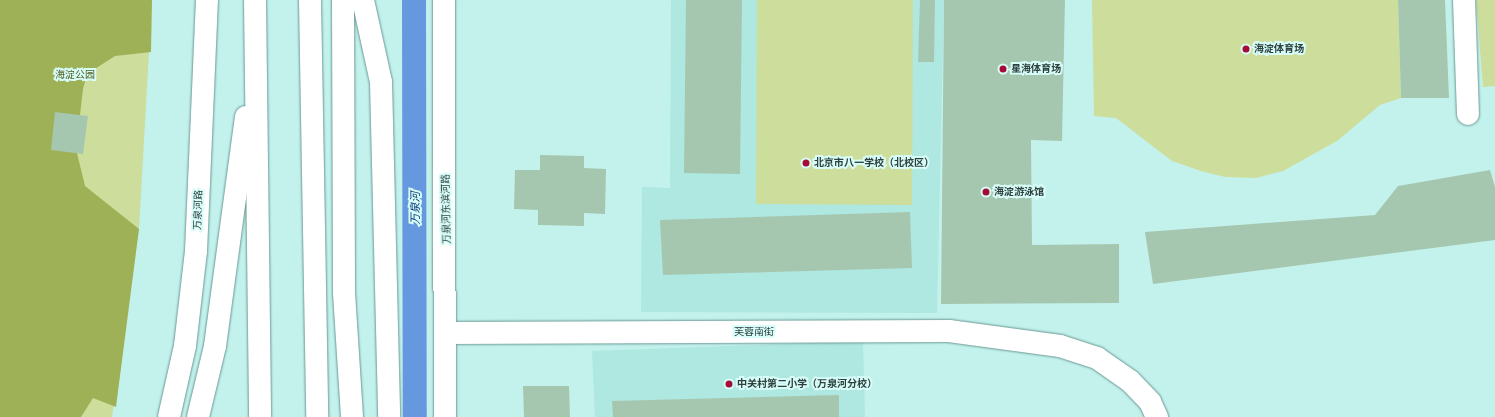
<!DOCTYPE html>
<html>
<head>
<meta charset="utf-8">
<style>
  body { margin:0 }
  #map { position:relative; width:1495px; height:417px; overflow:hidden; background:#c3f2ed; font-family:"Open Sans","Noto Sans SC",sans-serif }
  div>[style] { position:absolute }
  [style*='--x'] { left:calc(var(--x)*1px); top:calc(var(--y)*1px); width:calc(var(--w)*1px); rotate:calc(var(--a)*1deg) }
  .built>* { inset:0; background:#afe7e1 }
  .green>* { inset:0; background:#cddd9b }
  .forest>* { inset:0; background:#9eb156 }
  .canal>* { height:24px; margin:-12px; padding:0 12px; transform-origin:12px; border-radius:12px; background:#6698df }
  .building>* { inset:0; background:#a6c7af }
  .roads { filter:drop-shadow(0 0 1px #6b9893) drop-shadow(0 0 1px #6b9893) }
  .minor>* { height:22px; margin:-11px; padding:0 11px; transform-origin:11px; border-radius:11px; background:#fff }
  .highway>* { height:22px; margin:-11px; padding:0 11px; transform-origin:11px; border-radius:11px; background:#fff }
  .dots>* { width:11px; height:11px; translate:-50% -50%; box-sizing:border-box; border:2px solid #d8fdf9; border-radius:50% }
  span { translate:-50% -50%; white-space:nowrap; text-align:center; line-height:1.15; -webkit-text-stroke:4px #d8fdf9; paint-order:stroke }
  .poi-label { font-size:10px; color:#2d403e; font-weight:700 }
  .left { translate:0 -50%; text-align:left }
  .park-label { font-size:10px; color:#505c1b }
  .street-label { font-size:10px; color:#2d403e }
  .water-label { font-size:11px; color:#043776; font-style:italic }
</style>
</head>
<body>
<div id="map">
  <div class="built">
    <i style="clip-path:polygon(671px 0,944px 0,937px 313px,641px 312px,642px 187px,670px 188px)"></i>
    <i style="clip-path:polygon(863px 341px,865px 417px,595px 417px,592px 351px)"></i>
  </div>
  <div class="green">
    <i style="clip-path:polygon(0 0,152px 0,139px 229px,112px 417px,0 417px)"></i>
    <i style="clip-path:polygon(757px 0,913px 0,912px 205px,756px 204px)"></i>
    <i style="clip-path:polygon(1092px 0,1398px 0,1401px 98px,1380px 105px,1337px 141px,1283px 171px,1256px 178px,1225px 177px,1201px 171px,1172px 161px,1116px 118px,1094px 116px)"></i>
    <i style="clip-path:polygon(1476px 0,1495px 0,1495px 86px,1483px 87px)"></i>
  </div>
  <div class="forest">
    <i style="clip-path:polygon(0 0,152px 0,151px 52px,115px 56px,87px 74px,83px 89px,76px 149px,85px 186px,139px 229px,116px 407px,93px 398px,81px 417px,0 417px)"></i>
  </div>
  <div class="canal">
    <i style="--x:414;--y:0;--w:417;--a:89.9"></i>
  </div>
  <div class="building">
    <i style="clip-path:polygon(686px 0,742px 0,740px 174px,684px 173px)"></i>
    <i style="clip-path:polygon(920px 0,935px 0,934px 62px,918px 62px)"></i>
    <i style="clip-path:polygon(944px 0,1065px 0,1062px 141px,1031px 140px,1032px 245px,1119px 244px,1119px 303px,941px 304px)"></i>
    <i style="clip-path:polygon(1398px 0,1445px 0,1449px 98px,1401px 98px)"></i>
    <i style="clip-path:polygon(55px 112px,88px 116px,83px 154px,51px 150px)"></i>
    <i style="clip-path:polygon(540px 155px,584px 156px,584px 168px,606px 169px,605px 214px,584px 213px,584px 226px,538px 225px,538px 210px,514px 209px,515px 170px,540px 170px)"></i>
    <i style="clip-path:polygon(1490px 170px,1495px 187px,1495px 240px,1153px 284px,1145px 232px,1375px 215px,1398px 186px)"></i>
    <i style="clip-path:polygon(910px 212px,912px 268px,663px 275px,660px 220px)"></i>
    <i style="clip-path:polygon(523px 386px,569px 386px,570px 417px,524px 417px)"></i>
    <i style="clip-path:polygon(839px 395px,839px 417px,613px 417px,612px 401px)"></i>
  </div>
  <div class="roads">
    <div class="minor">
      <i style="--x:363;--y:0;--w:84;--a:77.6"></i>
      <i style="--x:381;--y:82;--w:335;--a:88.6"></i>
      <i style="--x:444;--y:0;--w:417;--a:89.9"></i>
      <i style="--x:1464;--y:0;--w:114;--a:88"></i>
      <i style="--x:447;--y:333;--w:502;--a:-0.23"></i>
      <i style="--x:949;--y:331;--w:112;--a:7.7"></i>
      <i style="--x:1060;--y:346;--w:39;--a:18"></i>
      <i style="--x:1097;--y:358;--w:40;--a:34.9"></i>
      <i style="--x:1130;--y:381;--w:29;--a:46"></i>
      <i style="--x:1150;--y:402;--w:17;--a:65"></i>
      <i style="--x:169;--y:417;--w:73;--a:-77.3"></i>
      <i style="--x:185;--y:346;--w:96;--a:-83.4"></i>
      <i style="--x:196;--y:251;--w:251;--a:-87.5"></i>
    </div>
    <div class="highway">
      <i style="--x:255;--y:0;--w:417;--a:89.3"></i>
      <i style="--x:310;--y:0;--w:417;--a:89"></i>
      <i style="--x:343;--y:0;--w:293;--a:89.8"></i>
      <i style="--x:344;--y:293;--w:124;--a:86.3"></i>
      <i style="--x:198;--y:417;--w:73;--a:-76.5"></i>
      <i style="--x:215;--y:346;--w:231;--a:-82.3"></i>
    </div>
  </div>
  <div class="dots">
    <i style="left:1246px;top:49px;background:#a60b35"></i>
    <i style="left:1003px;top:69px;background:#a60b35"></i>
    <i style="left:806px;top:163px;background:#a60b35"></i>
    <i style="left:986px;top:192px;background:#a60b35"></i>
    <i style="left:729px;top:384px;background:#a60b35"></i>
  </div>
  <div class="poi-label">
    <span class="left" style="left:1254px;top:49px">海淀体育场</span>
    <span class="left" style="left:1011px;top:69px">星海体育场</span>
    <span class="left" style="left:814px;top:163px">北京市八一学校（北校区）</span>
    <span class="left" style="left:994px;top:192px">海淀游泳馆</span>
    <span class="left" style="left:737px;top:384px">中关村第二小学（万泉河分校）</span>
  </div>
  <div class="park-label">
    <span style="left:75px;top:75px">海淀公园</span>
  </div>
  <div class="street-label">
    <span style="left:446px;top:209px;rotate:-91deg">万泉河东滨河路</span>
    <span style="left:198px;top:210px;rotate:-88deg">万泉河路</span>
    <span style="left:754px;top:332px">芙蓉南街</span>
  </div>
  <div class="water-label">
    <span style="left:415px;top:208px;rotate:-90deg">万泉河</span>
  </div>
</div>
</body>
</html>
